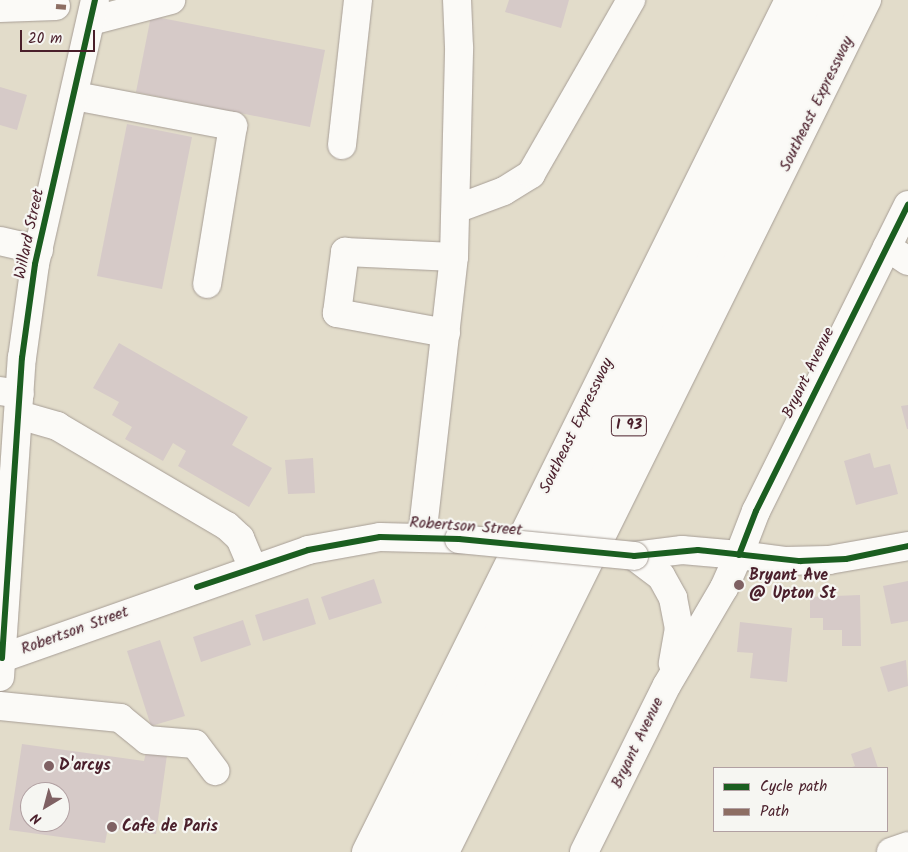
<!DOCTYPE html>
<html>
<head>
<meta charset="utf-8">
<style>
  body { margin:0 }
  #map { position:relative; width:908px; height:852px; overflow:hidden; background:#e2dcca; font-family:Kalam,sans-serif }
  div>[style] { position:absolute }
  [style*='--x'] { left:calc(var(--x)*1px); top:calc(var(--y)*1px); width:calc(var(--w)*1px); rotate:calc(var(--a)*1deg) }
  .building>* { inset:0; background:#d6cac8 }
  .roads { filter:drop-shadow(0 0 1px #a79e96) drop-shadow(0 0 1px #a79e96) }
  .minor>* { height:28px; margin:-14px; padding:0 14px; transform-origin:14px; border-radius:14px; background:#fbfaf7 }
  .major>* { height:28px; margin:-14px; padding:0 14px; transform-origin:14px; border-radius:14px; background:#fbfaf7 }
  .highway>* { height:28px; margin:-14px; padding:0 14px; transform-origin:14px; border-radius:14px; background:#fbfaf7 }
  .bridges { filter:drop-shadow(0 0 1px #a79e96) drop-shadow(0 0 1px #a79e96) }
  .major-bridge>* { height:28px; margin:-14px; padding:0 14px; transform-origin:14px; border-radius:14px; background:#fbfaf7 }
  .quiet>* { height:5px; margin-top:-2.5px; transform-origin:0; background:repeating-linear-gradient(90deg,#8d6e63 0 10px,transparent 0 15px) }
  .cycleway>* { height:6px; margin:-3px; padding:0 3px; transform-origin:3px; border-radius:3px; background:#1b5e20 }
  .dots>* { width:14px; height:14px; translate:-50% -50%; box-sizing:border-box; border:2px solid #f6f6f2; border-radius:50% }
  span { translate:-50% -50%; white-space:nowrap; text-align:center; line-height:1.15; -webkit-text-stroke:4.5px #f6f6f2; paint-order:stroke }
  .shield-label span { padding:1px 4px; background:#f6f6f2; border:1px solid; border-radius:4px; -webkit-text-stroke-width:0 }
  .shield-label { font-size:15px; color:#4a1f2b; font-weight:700 }
  .street-label { font-size:16px; color:#4a1f2b }
  .poi-label { font-size:16px; color:#4a1f2b; font-weight:700 }
  .left { translate:0 -50%; text-align:left }
  .legend { position:absolute; left:713px; top:767px; width:175px; height:65px; box-sizing:border-box; background:#f6f6f2; border:1px solid #b1a0a2; margin:0; padding:6px 9px; list-style:none; font-size:15px; color:#4a1f2b }
  .legend li { display:flex; align-items:center; gap:10px; height:25px }
  .legend b { width:25px; border:1px solid #b1a0a2 }
  .north { position:absolute; left:20px; top:782px; width:50px; height:50px; box-sizing:border-box; background:#f6f6f2; border:1px solid #b1a0a2; border-radius:50%; rotate:217deg; font-size:14px; font-weight:700; line-height:20px; text-align:center; color:#4a1f2b }
  .north::after { content:''; display:block; margin:auto; width:18px; height:22px; background:#7f6163; clip-path:polygon(50% 0,100% 100%,50% 72%,0 100%) }
  .scale { position:absolute; left:20px; top:30px; width:75px; height:22px; box-sizing:border-box; border:2px solid #4a1f2b; border-top:0; padding-left:6px; font-size:15px; line-height:18px; white-space:nowrap; color:#4a1f2b; -webkit-text-stroke:4px #f6f6f2; paint-order:stroke }
</style>
</head>
<body>
<div id="map">
  <div class="building">
    <i style="clip-path:polygon(509px 0,569px 0,561px 28px,505px 12px)"></i>
    <i style="clip-path:polygon(151px 16px,325px 50px,310px 127px,136px 92px)"></i>
    <i style="clip-path:polygon(0 87px,27px 95px,17px 130px,0 125px)"></i>
    <i style="clip-path:polygon(127px 124px,192px 137px,162px 289px,97px 276px)"></i>
    <i style="clip-path:polygon(119px 343px,248px 417px,232px 445px,272px 468px,249px 507px,178px 466px,186px 451px,173px 443px,163px 461px,125px 439px,132px 427px,112px 415px,119px 402px,93px 388px)"></i>
    <i style="clip-path:polygon(908px 405px,908px 429px,907px 429px,901px 406px)"></i>
    <i style="clip-path:polygon(870px 453px,874px 468px,890px 464px,898px 494px,856px 505px,844px 461px)"></i>
    <i style="clip-path:polygon(313px 458px,315px 493px,288px 494px,285px 460px)"></i>
    <i style="clip-path:polygon(374px 579px,382px 603px,329px 620px,321px 597px)"></i>
    <i style="clip-path:polygon(908px 581px,908px 621px,891px 624px,883px 586px)"></i>
    <i style="clip-path:polygon(860px 595px,861px 646px,842px 646px,842px 630px,823px 630px,823px 618px,810px 618px,810px 597px)"></i>
    <i style="clip-path:polygon(308px 598px,316px 624px,263px 641px,255px 615px)"></i>
    <i style="clip-path:polygon(243px 620px,251px 645px,201px 662px,193px 637px)"></i>
    <i style="clip-path:polygon(740px 622px,792px 628px,787px 682px,750px 678px,753px 653px,737px 652px)"></i>
    <i style="clip-path:polygon(160px 640px,185px 716px,151px 726px,127px 651px)"></i>
    <i style="clip-path:polygon(906px 660px,908px 686px,888px 692px,880px 667px)"></i>
    <i style="clip-path:polygon(evenodd,22px 744px,144px 761px,146px 752px,167px 755px,156px 834px,108px 828px,105px 843px,9px 830px,22px 744px,30px 792px,60px 792px,60px 822px,30px 822px,30px 792px)"></i>
    <i style="clip-path:polygon(871px 747px,878px 768px,849px 768px,855px 766px,851px 754px)"></i>
  </div>
  <div class="roads">
    <div class="minor">
      <i style="--x:0;--y:8;--w:56;--a:-2"></i>
      <i style="--x:91;--y:21;--w:83;--a:-14.7"></i>
      <i style="--x:75;--y:96;--w:161;--a:10.8"></i>
      <i style="--x:233;--y:126;--w:160;--a:99.3"></i>
      <i style="--x:342;--y:145;--w:146;--a:-83.7"></i>
      <i style="--x:908;--y:205;--w:342;--a:116.4"></i>
      <i style="--x:756;--y:511;--w:47;--a:111.1"></i>
      <i style="--x:739;--y:555;--w:46;--a:7.4"></i>
      <i style="--x:785;--y:561;--w:44;--a:-1.3"></i>
      <i style="--x:829;--y:560;--w:80;--a:-10"></i>
      <i style="--x:456;--y:209;--w:51;--a:-20.6"></i>
      <i style="--x:504;--y:191;--w:32;--a:-32"></i>
      <i style="--x:531;--y:174;--w:201;--a:-60.1"></i>
      <i style="--x:0;--y:241;--w:40;--a:13"></i>
      <i style="--x:887;--y:247;--w:25;--a:34"></i>
      <i style="--x:446;--y:333;--w:111;--a:-169.6"></i>
      <i style="--x:337;--y:313;--w:62;--a:-82.5"></i>
      <i style="--x:345;--y:252;--w:109;--a:2.6"></i>
      <i style="--x:0;--y:391;--w:20;--a:9"></i>
      <i style="--x:19;--y:415;--w:40;--a:16"></i>
      <i style="--x:57;--y:426;--w:197;--a:30.5"></i>
      <i style="--x:227;--y:526;--w:18;--a:43"></i>
      <i style="--x:240;--y:538;--w:33;--a:67"></i>
      <i style="--x:422;--y:537;--w:282;--a:-83.5"></i>
      <i style="--x:454;--y:257;--w:210;--a:-88.6"></i>
      <i style="--x:459;--y:47;--w:47;--a:-92.4"></i>
      <i style="--x:0;--y:706;--w:121;--a:5.7"></i>
      <i style="--x:120;--y:718;--w:35;--a:39"></i>
      <i style="--x:147;--y:740;--w:48;--a:4.8"></i>
      <i style="--x:195;--y:744;--w:34;--a:53"></i>
      <i style="--x:891;--y:852;--w:18;--a:-19"></i>
    </div>
    <div class="major">
      <i style="--x:634;--y:556;--w:34;--a:37"></i>
      <i style="--x:661;--y:576;--w:25;--a:61"></i>
      <i style="--x:673;--y:598;--w:31;--a:79"></i>
      <i style="--x:679;--y:628;--w:36;--a:100"></i>
      <i style="--x:2;--y:658;--w:324;--a:-19.4"></i>
      <i style="--x:308;--y:550;--w:73;--a:-10.2"></i>
      <i style="--x:380;--y:537;--w:79;--a:1.5"></i>
      <i style="--x:0;--y:677;--w:320;--a:-86.1"></i>
      <i style="--x:22;--y:358;--w:95;--a:-82.1"></i>
      <i style="--x:35;--y:264;--w:271;--a:-77.2"></i>
      <i style="--x:584;--y:852;--w:186;--a:-63.6"></i>
      <i style="--x:667;--y:685;--w:113;--a:-59.6"></i>
      <i style="--x:724;--y:588;--w:36;--a:-66"></i>
      <i style="--x:739;--y:555;--w:57;--a:-175"></i>
      <i style="--x:682;--y:550;--w:48;--a:172.9"></i>
    </div>
    <div class="highway">
      <i style="--x:366;--y:852;--w:951;--a:-63.6"></i>
      <i style="--x:390;--y:852;--w:950;--a:-63.7"></i>
      <i style="--x:418;--y:852;--w:951;--a:-63.65"></i>
      <i style="--x:445;--y:852;--w:951;--a:-63.65"></i>
    </div>
  </div>
  <div class="bridges">
    <div class="major-bridge">
      <i style="--x:459;--y:539;--w:176;--a:5.5"></i>
    </div>
  </div>
  <div class="quiet">
    <i style="--x:56;--y:6;--w:12;--a:5"></i>
  </div>
  <div class="cycleway">
    <i style="--x:739;--y:555;--w:47;--a:-68.9"></i>
    <i style="--x:756;--y:511;--w:342;--a:-63.6"></i>
    <i style="--x:197;--y:587;--w:117;--a:-18.4"></i>
    <i style="--x:308;--y:550;--w:73;--a:-10.2"></i>
    <i style="--x:380;--y:537;--w:79;--a:1.5"></i>
    <i style="--x:459;--y:539;--w:176;--a:5.5"></i>
    <i style="--x:634;--y:556;--w:64;--a:-5.4"></i>
    <i style="--x:698;--y:550;--w:103;--a:6.2"></i>
    <i style="--x:800;--y:561;--w:46;--a:-2.5"></i>
    <i style="--x:846;--y:559;--w:63;--a:-11.8"></i>
    <i style="--x:2;--y:658;--w:301;--a:-86.2"></i>
    <i style="--x:22;--y:358;--w:95;--a:-82.1"></i>
    <i style="--x:35;--y:264;--w:271;--a:-77.2"></i>
  </div>
  <div class="dots">
    <i style="left:739px;top:585px;background:#7f6163"></i>
    <i style="left:49px;top:766px;background:#7f6163"></i>
    <i style="left:112px;top:827px;background:#7f6163"></i>
  </div>
  <div class="shield-label">
    <span style="left:629px;top:426px">I 93</span>
  </div>
  <div class="street-label">
    <span style="left:817px;top:104px;rotate:-64deg">Southeast Expressway</span>
    <span style="left:30px;top:234px;rotate:-78deg">Willard Street</span>
    <span style="left:809px;top:373px;rotate:-64deg">Bryant Avenue</span>
    <span style="left:577px;top:426px;rotate:-64deg">Southeast Expressway</span>
    <span style="left:466px;top:527px;rotate:4deg">Robertson Street</span>
    <span style="left:75px;top:631px;rotate:-20deg">Robertson Street</span>
    <span style="left:638px;top:743px;rotate:-64deg">Bryant Avenue</span>
  </div>
  <div class="poi-label">
    <span class="left" style="left:749px;top:585px">Bryant Ave<br>@ Upton St</span>
    <span class="left" style="left:59px;top:766px">D'arcys</span>
    <span class="left" style="left:122px;top:827px">Cafe de Paris</span>
  </div>
  <ul class="legend">
  <li><b style="height:6px;background:#1b5e20"></b>Cycle path</li>
  <li><b style="height:6px;background:#8d6e63"></b>Path</li>
  </ul>
  <div class="north">N</div>
  <div class="scale">20 m</div>
</div>
</body>
</html>
